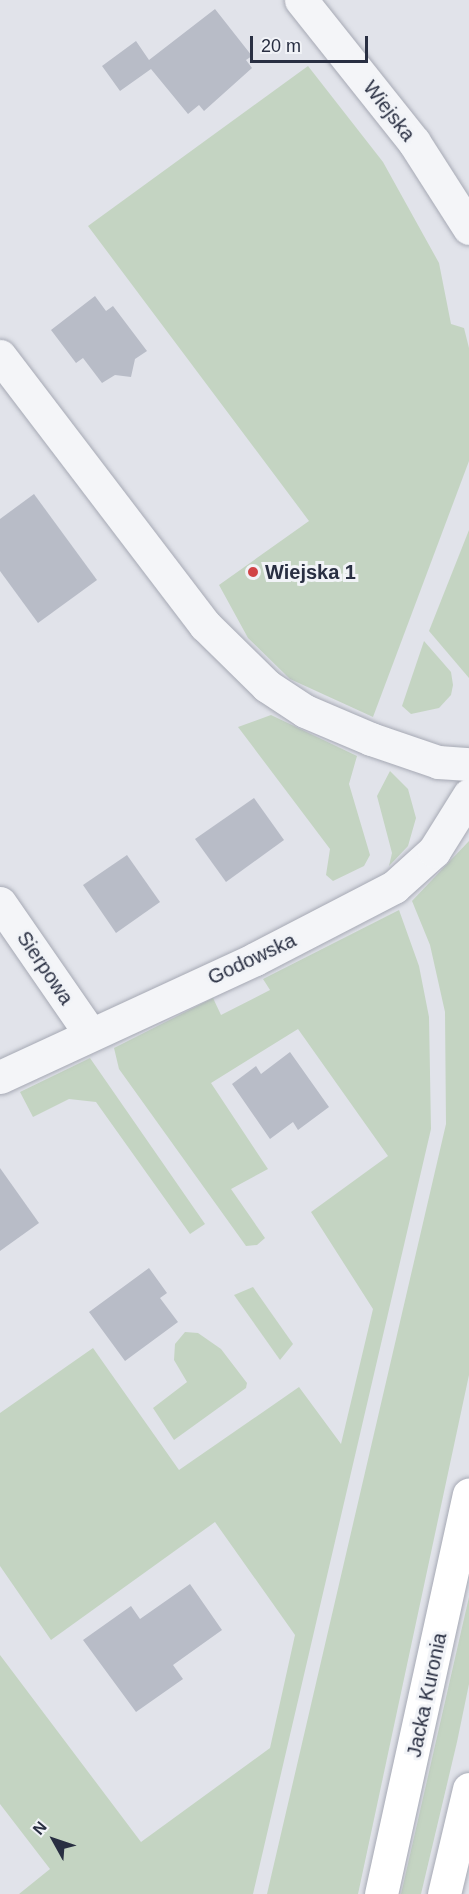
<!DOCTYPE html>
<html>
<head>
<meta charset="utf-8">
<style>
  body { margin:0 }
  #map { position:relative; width:469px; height:1894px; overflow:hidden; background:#e1e3ea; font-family:Arial,sans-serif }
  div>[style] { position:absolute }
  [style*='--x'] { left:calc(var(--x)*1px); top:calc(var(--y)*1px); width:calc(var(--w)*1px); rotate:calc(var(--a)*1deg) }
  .green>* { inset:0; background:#c4d4c2 }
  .building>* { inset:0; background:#b8bcc7 }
  .roads { filter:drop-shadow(0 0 2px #a6a9b4) drop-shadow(0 0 2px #a6a9b4) }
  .minor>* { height:33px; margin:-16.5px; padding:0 16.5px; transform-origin:16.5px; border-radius:16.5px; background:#f4f5f8 }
  .major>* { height:33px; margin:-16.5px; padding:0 16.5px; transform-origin:16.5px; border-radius:16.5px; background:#fff }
  .dots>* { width:16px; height:16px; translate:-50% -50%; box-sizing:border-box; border:3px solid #f1f3f7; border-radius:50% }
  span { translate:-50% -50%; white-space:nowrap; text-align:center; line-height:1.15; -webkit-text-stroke:6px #f1f3f7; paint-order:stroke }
  .street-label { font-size:20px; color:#292f42 }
  .poi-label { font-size:20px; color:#292f42; font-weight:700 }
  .left { translate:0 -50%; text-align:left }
  .north { position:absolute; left:24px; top:1810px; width:60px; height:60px; -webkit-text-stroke:4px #f1f3f7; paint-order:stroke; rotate:310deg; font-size:16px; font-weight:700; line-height:24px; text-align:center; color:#292f42 }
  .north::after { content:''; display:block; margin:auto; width:21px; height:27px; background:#292f42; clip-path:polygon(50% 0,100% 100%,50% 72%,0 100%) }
  .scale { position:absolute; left:250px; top:36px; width:118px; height:27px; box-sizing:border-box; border:3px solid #292f42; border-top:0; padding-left:8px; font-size:18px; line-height:21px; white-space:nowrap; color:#292f42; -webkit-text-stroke:4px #f1f3f7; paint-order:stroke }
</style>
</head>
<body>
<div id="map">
  <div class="green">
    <i style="clip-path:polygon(308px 66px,383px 162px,439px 263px,451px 324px,464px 328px,469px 348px,469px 461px,373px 717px,290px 679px,248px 638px,219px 585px,309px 521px,88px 226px)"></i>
    <i style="clip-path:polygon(469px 530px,469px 678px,429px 631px)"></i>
    <i style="clip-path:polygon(424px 641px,451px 672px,453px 685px,451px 695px,439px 708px,411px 714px,402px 706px)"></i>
    <i style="clip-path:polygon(271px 715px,357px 756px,349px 784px,370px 855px,364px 866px,333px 881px,326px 875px,330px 849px,238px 727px)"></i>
    <i style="clip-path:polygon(390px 771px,408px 789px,416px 818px,408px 846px,389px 866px,392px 853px,377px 796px)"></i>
    <i style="clip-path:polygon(469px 841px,469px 1375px,358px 1894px,267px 1894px,446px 1124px,445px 1012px,430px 945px,412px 901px)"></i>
    <i style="clip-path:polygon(399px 910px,419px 966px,429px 1017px,431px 1129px,253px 1894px,19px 1894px,50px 1869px,0 1804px,0 1655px,141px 1842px,270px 1748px,295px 1635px,215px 1522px,51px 1640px,0 1566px,0 1413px,93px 1348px,179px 1470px,299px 1387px,341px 1444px,373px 1309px,311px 1212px,388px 1156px,298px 1029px,211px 1083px,268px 1169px,231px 1189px,265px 1238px,257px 1245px,246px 1246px,119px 1069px,114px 1048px,213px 998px,221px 1015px,270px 990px,263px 979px)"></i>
    <i style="clip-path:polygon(90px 1058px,205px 1224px,190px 1234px,96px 1102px,69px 1099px,33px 1117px,20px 1092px)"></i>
    <i style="clip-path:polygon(253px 1287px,293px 1344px,280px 1360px,234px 1295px)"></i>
    <i style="clip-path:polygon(185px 1332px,198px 1333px,221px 1349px,247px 1383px,246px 1388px,174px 1440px,153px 1408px,187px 1382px,174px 1360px,175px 1344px)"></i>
    <i style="clip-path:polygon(469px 1597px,469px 1684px,457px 1742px,421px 1894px,401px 1894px)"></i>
  </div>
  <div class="building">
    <i style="clip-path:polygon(215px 9px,252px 56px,246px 60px,252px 68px,204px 111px,199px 105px,188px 114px,151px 69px,120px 91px,102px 66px,136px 41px,149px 60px)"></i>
    <i style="clip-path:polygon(95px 296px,106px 311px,113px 306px,147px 351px,135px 359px,131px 377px,115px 375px,102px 383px,83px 358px,76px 363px,51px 330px)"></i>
    <i style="clip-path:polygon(34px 494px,97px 580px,38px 623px,0 571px,0 519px)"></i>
    <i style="clip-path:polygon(254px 798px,284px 840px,226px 882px,195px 839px)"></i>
    <i style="clip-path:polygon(127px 855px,160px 902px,116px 933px,83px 885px)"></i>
    <i style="clip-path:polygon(290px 1052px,329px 1107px,298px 1130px,293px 1122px,270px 1139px,232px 1084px,256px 1066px,261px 1074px)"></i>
    <i style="clip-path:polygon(0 1168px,39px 1223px,0 1251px)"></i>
    <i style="clip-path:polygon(149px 1268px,167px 1293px,160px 1298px,178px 1322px,125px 1361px,89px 1312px)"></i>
    <i style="clip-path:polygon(190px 1584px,222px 1630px,173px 1665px,183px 1679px,136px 1712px,83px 1640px,131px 1606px,140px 1619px)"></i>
  </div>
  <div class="roads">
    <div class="minor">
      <i style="--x:301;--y:0;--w:181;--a:51.5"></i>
      <i style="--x:414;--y:142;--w:102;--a:57.4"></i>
      <i style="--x:0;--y:356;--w:338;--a:52.7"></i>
      <i style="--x:205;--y:625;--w:87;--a:44.5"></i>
      <i style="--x:267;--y:686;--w:45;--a:33.3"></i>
      <i style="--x:305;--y:711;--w:72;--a:23"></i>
      <i style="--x:371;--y:739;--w:71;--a:18.9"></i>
      <i style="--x:438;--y:762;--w:31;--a:4"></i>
      <i style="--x:0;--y:903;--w:157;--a:55.4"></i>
      <i style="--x:0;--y:1077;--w:281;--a:-24.8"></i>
      <i style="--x:255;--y:959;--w:157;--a:-27.4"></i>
      <i style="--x:394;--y:887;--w:54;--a:-42"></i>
      <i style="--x:434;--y:851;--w:66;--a:-58"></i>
    </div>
    <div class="major">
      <i style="--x:381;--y:1894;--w:409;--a:-77.6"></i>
      <i style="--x:444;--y:1894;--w:108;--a:-76.6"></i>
    </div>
  </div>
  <div class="dots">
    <i style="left:253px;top:572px;background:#d14446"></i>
  </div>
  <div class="street-label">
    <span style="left:389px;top:111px;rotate:52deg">Wiejska</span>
    <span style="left:252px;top:959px;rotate:-25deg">Godowska</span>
    <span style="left:45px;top:968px;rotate:56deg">Sierpowa</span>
    <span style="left:427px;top:1695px;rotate:-78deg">Jacka Kuronia</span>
  </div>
  <div class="poi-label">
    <span class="left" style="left:265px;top:572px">Wiejska 1</span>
  </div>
  <div class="north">N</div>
  <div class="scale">20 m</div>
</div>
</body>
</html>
